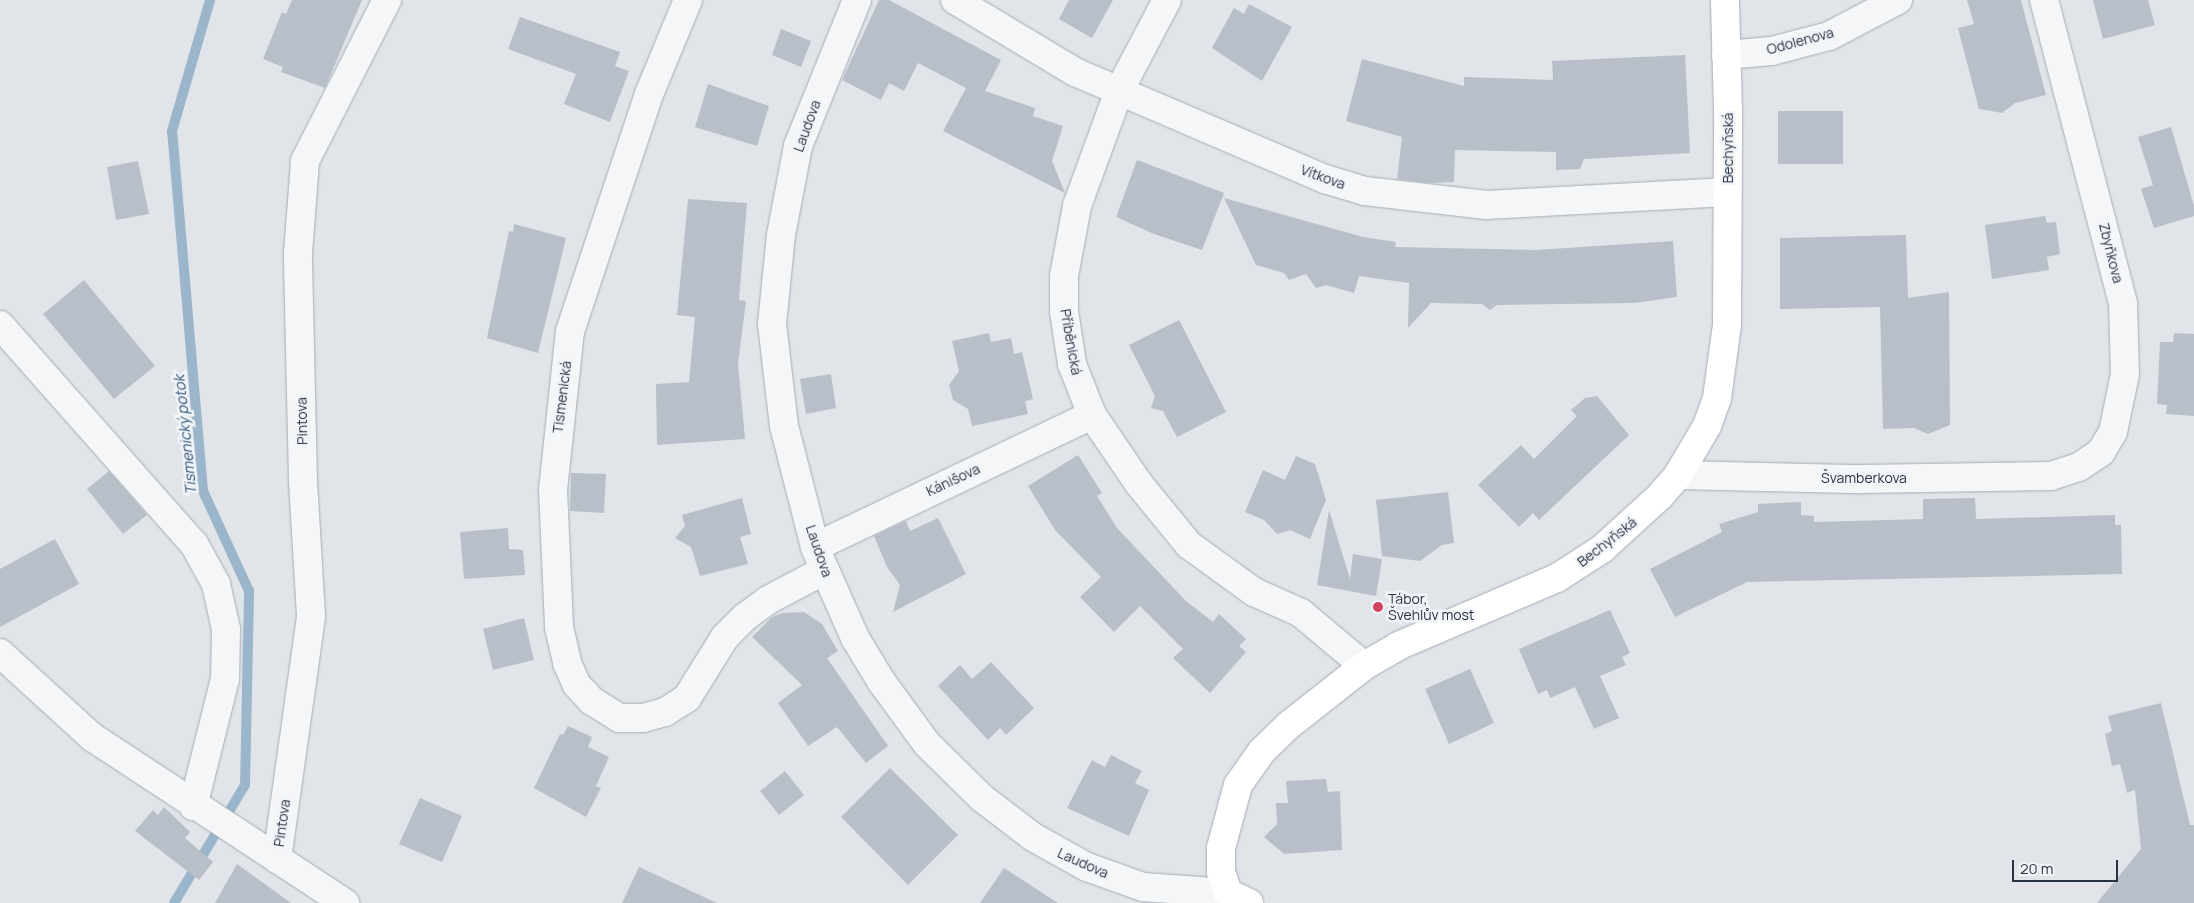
<!DOCTYPE html>
<html>
<head>
<meta charset="utf-8">
<style>
  body { margin:0 }
  #map { position:relative; width:2194px; height:903px; overflow:hidden; background:#e1e5ea; font-family:Manrope,sans-serif }
  div>[style] { position:absolute }
  [style*='--x'] { left:calc(var(--x)*1px); top:calc(var(--y)*1px); width:calc(var(--w)*1px); rotate:calc(var(--a)*1deg) }
  .stream>* { height:10px; margin:-5px; padding:0 5px; transform-origin:5px; border-radius:5px; background:#9bb5cb }
  .building>* { inset:0; background:#b8bfc8 }
  .roads { filter:drop-shadow(0 0 1px #a6acb5) drop-shadow(0 0 1px #a6acb5) }
  .street>* { height:28px; margin:-14px; padding:0 14px; transform-origin:14px; border-radius:14px; background:#f4f6f8 }
  .secondary>* { height:28px; margin:-14px; padding:0 14px; transform-origin:14px; border-radius:14px; background:#fff }
  .dots>* { width:14px; height:14px; translate:-50% -50%; box-sizing:border-box; border:2px solid #f1f4f8; border-radius:50% }
  span { translate:-50% -50%; white-space:nowrap; text-align:center; line-height:1.15; -webkit-text-stroke:5px #f1f4f8; paint-order:stroke }
  .street-label { font-size:14px; color:#293443 }
  .poi-label { font-size:14px; color:#293443 }
  .left { translate:0 -50%; text-align:left }
  .water-label { font-size:15px; color:#315578; font-style:italic }
  .scale { position:absolute; left:2012px; top:860px; width:106px; height:22px; box-sizing:border-box; border:2px solid #293443; border-top:0; padding-left:6px; font-size:15px; line-height:18px; white-space:nowrap; color:#293443; -webkit-text-stroke:4px #f1f4f8; paint-order:stroke }
</style>
</head>
<body>
<div id="map">
  <div class="stream">
    <i style="--x:174;--y:903;--w:138;--a:-59"></i>
    <i style="--x:245;--y:785;--w:194;--a:-88.8"></i>
    <i style="--x:249;--y:591;--w:110;--a:-114.7"></i>
    <i style="--x:203;--y:491;--w:361;--a:-94.9"></i>
    <i style="--x:172;--y:131;--w:136;--a:-73.8"></i>
  </div>
  <div class="building">
    <i style="clip-path:polygon(292px 0,362px 0,325px 88px,281px 72px,283px 67px,263px 59px,282px 12px,286px 14px)"></i>
    <i style="clip-path:polygon(879px 0,889px 0,1001px 60px,985px 91px,1035px 108px,1033px 116px,1063px 126px,1052px 161px,1065px 193px,943px 131px,966px 88px,918px 63px,904px 91px,889px 83px,881px 100px,842px 80px)"></i>
    <i style="clip-path:polygon(1069px 0,1113px 0,1092px 38px,1059px 19px)"></i>
    <i style="clip-path:polygon(1967px 0,2021px 0,2046px 95px,2015px 103px,2002px 113px,1979px 109px,1958px 28px,1974px 24px)"></i>
    <i style="clip-path:polygon(2093px 0,2148px 0,2155px 25px,2103px 39px)"></i>
    <i style="clip-path:polygon(1249px 4px,1292px 27px,1262px 81px,1212px 48px,1234px 8px,1244px 14px)"></i>
    <i style="clip-path:polygon(520px 17px,620px 52px,615px 66px,629px 71px,610px 122px,564px 104px,576px 74px,508px 49px)"></i>
    <i style="clip-path:polygon(781px 29px,811px 41px,801px 67px,772px 55px)"></i>
    <i style="clip-path:polygon(1685px 55px,1690px 153px,1584px 159px,1580px 169px,1556px 170px,1556px 152px,1455px 150px,1454px 182px,1429px 183px,1397px 179px,1402px 137px,1346px 121px,1362px 59px,1464px 86px,1464px 77px,1553px 80px,1552px 61px)"></i>
    <i style="clip-path:polygon(708px 84px,769px 106px,757px 146px,695px 127px)"></i>
    <i style="clip-path:polygon(1778px 111px,1843px 111px,1843px 164px,1778px 164px)"></i>
    <i style="clip-path:polygon(2171px 127px,2194px 206px,2194px 216px,2154px 228px,2141px 189px,2153px 185px,2138px 137px)"></i>
    <i style="clip-path:polygon(1137px 160px,1224px 193px,1202px 250px,1154px 234px,1116px 217px)"></i>
    <i style="clip-path:polygon(138px 161px,149px 214px,116px 220px,107px 167px)"></i>
    <i style="clip-path:polygon(1224px 198px,1363px 237px,1396px 242px,1395px 247px,1536px 250px,1673px 241px,1677px 297px,1634px 303px,1497px 305px,1490px 310px,1482px 304px,1431px 303px,1408px 328px,1409px 283px,1359px 276px,1354px 293px,1326px 285px,1316px 288px,1306px 274px,1289px 280px,1284px 273px,1256px 265px)"></i>
    <i style="clip-path:polygon(688px 199px,747px 203px,739px 300px,746px 301px,738px 363px,745px 439px,657px 445px,656px 384px,689px 382px,695px 317px,677px 315px)"></i>
    <i style="clip-path:polygon(2045px 216px,2047px 223px,2056px 222px,2060px 254px,2047px 257px,2049px 270px,1992px 279px,1985px 225px)"></i>
    <i style="clip-path:polygon(514px 224px,566px 238px,538px 353px,487px 338px,509px 231px,513px 232px)"></i>
    <i style="clip-path:polygon(1906px 235px,1908px 298px,1949px 292px,1950px 425px,1928px 434px,1914px 428px,1883px 429px,1880px 307px,1780px 309px,1780px 238px)"></i>
    <i style="clip-path:polygon(84px 280px,155px 366px,114px 399px,43px 314px)"></i>
    <i style="clip-path:polygon(1179px 320px,1226px 412px,1177px 437px,1163px 411px,1151px 408px,1155px 396px,1129px 345px)"></i>
    <i style="clip-path:polygon(989px 333px,991px 342px,1011px 338px,1014px 354px,1022px 352px,1033px 399px,1025px 401px,1028px 414px,972px 426px,968px 409px,953px 400px,949px 385px,959px 371px,952px 341px)"></i>
    <i style="clip-path:polygon(2174px 333px,2194px 334px,2194px 416px,2166px 414px,2167px 405px,2157px 404px,2160px 342px,2173px 342px)"></i>
    <i style="clip-path:polygon(831px 374px,836px 408px,806px 414px,800px 379px)"></i>
    <i style="clip-path:polygon(1597px 396px,1629px 435px,1539px 520px,1533px 513px,1519px 527px,1478px 485px,1521px 445px,1534px 459px,1577px 416px,1571px 410px,1585px 398px)"></i>
    <i style="clip-path:polygon(1078px 455px,1102px 493px,1097px 496px,1117px 528px,1186px 601px,1213px 622px,1219px 614px,1246px 639px,1239px 646px,1246px 652px,1210px 693px,1173px 658px,1183px 649px,1140px 606px,1114px 632px,1080px 597px,1101px 577px,1055px 530px,1028px 486px)"></i>
    <i style="clip-path:polygon(1296px 456px,1315px 464px,1326px 500px,1310px 539px,1290px 530px,1277px 534px,1264px 520px,1245px 512px,1263px 470px,1285px 480px)"></i>
    <i style="clip-path:polygon(109px 471px,147px 515px,123px 534px,87px 489px)"></i>
    <i style="clip-path:polygon(571px 473px,606px 474px,604px 513px,570px 511px)"></i>
    <i style="clip-path:polygon(1448px 492px,1454px 543px,1442px 545px,1420px 561px,1382px 556px,1376px 500px)"></i>
    <i style="clip-path:polygon(742px 498px,751px 534px,740px 537px,748px 564px,700px 576px,691px 547px,675px 538px,685px 526px,682px 515px)"></i>
    <i style="clip-path:polygon(1975px 498px,1976px 519px,2115px 515px,2115px 525px,2121px 525px,2122px 574px,1747px 582px,1675px 617px,1650px 569px,1722px 532px,1719px 524px,1758px 512px,1758px 504px,1801px 502px,1801px 515px,1814px 516px,1814px 522px,1923px 519px,1923px 499px)"></i>
    <i style="clip-path:polygon(1329px 510px,1350px 579px,1353px 554px,1382px 559px,1376px 596px,1317px 585px)"></i>
    <i style="clip-path:polygon(938px 518px,966px 574px,893px 612px,900px 585px,887px 567px,874px 536px,906px 521px,910px 531px)"></i>
    <i style="clip-path:polygon(508px 528px,509px 549px,523px 550px,525px 575px,464px 579px,460px 532px)"></i>
    <i style="clip-path:polygon(55px 539px,79px 584px,0 627px,0 569px)"></i>
    <i style="clip-path:polygon(1610px 610px,1630px 653px,1622px 657px,1626px 665px,1600px 676px,1619px 718px,1594px 729px,1575px 687px,1550px 698px,1547px 690px,1538px 694px,1519px 649px)"></i>
    <i style="clip-path:polygon(804px 612px,822px 624px,838px 651px,827px 658px,888px 746px,866px 763px,837px 727px,808px 746px,778px 703px,802px 685px,752px 637px,772px 617px,783px 613px)"></i>
    <i style="clip-path:polygon(524px 618px,534px 660px,493px 670px,483px 629px)"></i>
    <i style="clip-path:polygon(991px 662px,1034px 708px,1006px 735px,1000px 728px,988px 740px,938px 686px,960px 665px,972px 679px)"></i>
    <i style="clip-path:polygon(1470px 669px,1494px 723px,1449px 744px,1425px 689px)"></i>
    <i style="clip-path:polygon(2161px 703px,2190px 825px,2194px 825px,2194px 903px,2097px 903px,2141px 849px,2135px 790px,2127px 793px,2120px 764px,2112px 766px,2105px 734px,2112px 731px,2108px 716px)"></i>
    <i style="clip-path:polygon(568px 726px,592px 737px,588px 747px,609px 757px,596px 786px,601px 788px,586px 817px,534px 788px,560px 734px,563px 735px)"></i>
    <i style="clip-path:polygon(1111px 755px,1142px 771px,1135px 783px,1149px 790px,1129px 836px,1067px 808px,1092px 760px,1105px 767px)"></i>
    <i style="clip-path:polygon(890px 768px,958px 835px,908px 885px,841px 817px)"></i>
    <i style="clip-path:polygon(785px 771px,804px 795px,779px 815px,760px 791px)"></i>
    <i style="clip-path:polygon(1326px 779px,1328px 792px,1340px 791px,1342px 850px,1284px 854px,1264px 837px,1277px 824px,1276px 803px,1288px 803px,1286px 781px)"></i>
    <i style="clip-path:polygon(420px 798px,462px 816px,442px 862px,399px 844px)"></i>
    <i style="clip-path:polygon(164px 807px,190px 832px,185px 838px,213px 862px,199px 880px,135px 831px,153px 810px,158px 815px)"></i>
    <i style="clip-path:polygon(237px 864px,291px 903px,215px 903px)"></i>
    <i style="clip-path:polygon(639px 867px,717px 903px,622px 903px)"></i>
    <i style="clip-path:polygon(1004px 868px,1058px 903px,980px 903px)"></i>
  </div>
  <div class="roads">
    <div class="street">
      <i style="--x:688;--y:0;--w:102;--a:112.5"></i>
      <i style="--x:649;--y:94;--w:250;--a:108.4"></i>
      <i style="--x:570;--y:331;--w:159;--a:96.1"></i>
      <i style="--x:553;--y:489;--w:138;--a:87.5"></i>
      <i style="--x:559;--y:627;--w:37;--a:77"></i>
      <i style="--x:567;--y:663;--w:24;--a:66"></i>
      <i style="--x:577;--y:685;--w:22;--a:47"></i>
      <i style="--x:592;--y:701;--w:32;--a:32"></i>
      <i style="--x:619;--y:718;--w:24;--a:0"></i>
      <i style="--x:643;--y:718;--w:23;--a:-15"></i>
      <i style="--x:665;--y:712;--w:26;--a:-32"></i>
      <i style="--x:687;--y:698;--w:72;--a:-58.1"></i>
      <i style="--x:725;--y:637;--w:28;--a:-45"></i>
      <i style="--x:745;--y:617;--w:29;--a:-36"></i>
      <i style="--x:768;--y:600;--w:64;--a:-27.8"></i>
      <i style="--x:857;--y:0;--w:157;--a:112"></i>
      <i style="--x:798;--y:146;--w:91;--a:100.8"></i>
      <i style="--x:781;--y:235;--w:89;--a:95.8"></i>
      <i style="--x:772;--y:324;--w:103;--a:83.3"></i>
      <i style="--x:784;--y:426;--w:125;--a:75.6"></i>
      <i style="--x:815;--y:547;--w:25;--a:67"></i>
      <i style="--x:825;--y:570;--w:74;--a:66.2"></i>
      <i style="--x:855;--y:638;--w:50;--a:58.8"></i>
      <i style="--x:881;--y:681;--w:78;--a:53.9"></i>
      <i style="--x:927;--y:744;--w:77;--a:44.5"></i>
      <i style="--x:982;--y:798;--w:64;--a:37.4"></i>
      <i style="--x:1033;--y:837;--w:62;--a:29.1"></i>
      <i style="--x:1087;--y:867;--w:59;--a:19.7"></i>
      <i style="--x:1143;--y:887;--w:85;--a:4"></i>
      <i style="--x:955;--y:0;--w:140;--a:31"></i>
      <i style="--x:1075;--y:72;--w:272;--a:23.2"></i>
      <i style="--x:1325;--y:179;--w:42;--a:16.7"></i>
      <i style="--x:1365;--y:191;--w:122;--a:6.6"></i>
      <i style="--x:1486;--y:205;--w:242;--a:-3.1"></i>
      <i style="--x:1167;--y:0;--w:103;--a:117.8"></i>
      <i style="--x:1119;--y:91;--w:122;--a:110.1"></i>
      <i style="--x:1077;--y:206;--w:71;--a:100.5"></i>
      <i style="--x:1064;--y:276;--w:35;--a:90"></i>
      <i style="--x:1064;--y:311;--w:54;--a:81.4"></i>
      <i style="--x:1072;--y:364;--w:55;--a:68.6"></i>
      <i style="--x:1092;--y:415;--w:83;--a:55.7"></i>
      <i style="--x:1139;--y:484;--w:79;--a:50.7"></i>
      <i style="--x:1189;--y:545;--w:80;--a:35.9"></i>
      <i style="--x:1254;--y:592;--w:51;--a:24.1"></i>
      <i style="--x:1301;--y:613;--w:82;--a:40.1"></i>
      <i style="--x:1726;--y:55;--w:46;--a:-5"></i>
      <i style="--x:1772;--y:51;--w:59;--a:-14.7"></i>
      <i style="--x:1829;--y:36;--w:78;--a:-27.6"></i>
      <i style="--x:0;--y:325;--w:293;--a:48.5"></i>
      <i style="--x:194;--y:544;--w:46;--a:61.2"></i>
      <i style="--x:216;--y:584;--w:46;--a:77.5"></i>
      <i style="--x:226;--y:629;--w:50;--a:91.1"></i>
      <i style="--x:225;--y:679;--w:131;--a:104.1"></i>
      <i style="--x:1678;--y:475;--w:183;--a:1.3"></i>
      <i style="--x:1861;--y:479;--w:190;--a:-0.9"></i>
      <i style="--x:2051;--y:476;--w:29;--a:-18"></i>
      <i style="--x:2079;--y:467;--w:27;--a:-34"></i>
      <i style="--x:2101;--y:452;--w:23;--a:-59"></i>
      <i style="--x:2113;--y:432;--w:59;--a:-78.3"></i>
      <i style="--x:2125;--y:374;--w:71;--a:-91.6"></i>
      <i style="--x:2123;--y:303;--w:313;--a:-104.6"></i>
      <i style="--x:815;--y:547;--w:307;--a:-25.5"></i>
      <i style="--x:0;--y:653;--w:125;--a:42.4"></i>
      <i style="--x:92;--y:737;--w:303;--a:33.3"></i>
      <i style="--x:277;--y:859;--w:245;--a:-82"></i>
      <i style="--x:311;--y:616;--w:135;--a:-93.4"></i>
      <i style="--x:303;--y:481;--w:228;--a:-91.3"></i>
      <i style="--x:298;--y:253;--w:92;--a:-85.6"></i>
      <i style="--x:305;--y:161;--w:181;--a:-63"></i>
    </div>
    <div class="secondary">
      <i style="--x:1249;--y:903;--w:23;--a:-155"></i>
      <i style="--x:1228;--y:893;--w:22;--a:-108"></i>
      <i style="--x:1221;--y:872;--w:24;--a:-90"></i>
      <i style="--x:1221;--y:848;--w:65;--a:-74.9"></i>
      <i style="--x:1238;--y:785;--w:42;--a:-54.8"></i>
      <i style="--x:1262;--y:751;--w:37;--a:-44"></i>
      <i style="--x:1289;--y:725;--w:95;--a:-38.2"></i>
      <i style="--x:1364;--y:666;--w:39;--a:-30"></i>
      <i style="--x:1398;--y:646;--w:173;--a:-23.2"></i>
      <i style="--x:1557;--y:578;--w:54;--a:-32.8"></i>
      <i style="--x:1602;--y:549;--w:79;--a:-42.4"></i>
      <i style="--x:1660;--y:496;--w:28;--a:-49"></i>
      <i style="--x:1678;--y:475;--w:57;--a:-59.4"></i>
      <i style="--x:1707;--y:426;--w:30;--a:-70"></i>
      <i style="--x:1717;--y:398;--w:74;--a:-82.2"></i>
      <i style="--x:1727;--y:325;--w:215;--a:-89.7"></i>
      <i style="--x:1728;--y:110;--w:110;--a:-91.6"></i>
    </div>
  </div>
  <div class="dots">
    <i style="left:1378px;top:607px;background:#d34360"></i>
  </div>
  <div class="street-label">
    <span style="left:1800px;top:41px;rotate:-15deg">Odolenova</span>
    <span style="left:807px;top:126px;rotate:-70deg">Laudova</span>
    <span style="left:1728px;top:148px;rotate:-90deg">Bechyňská</span>
    <span style="left:1323px;top:177px;rotate:20deg">Vítkova</span>
    <span style="left:2111px;top:253px;rotate:76deg">Zbyňkova</span>
    <span style="left:1071px;top:342px;rotate:80deg">Příběnická</span>
    <span style="left:562px;top:397px;rotate:-83deg">Tismenická</span>
    <span style="left:302px;top:421px;rotate:-91deg">Pintova</span>
    <span style="left:1864px;top:478px">Švamberkova</span>
    <span style="left:953px;top:480px;rotate:-25deg">Kánišova</span>
    <span style="left:1607px;top:542px;rotate:-38deg">Bechyňská</span>
    <span style="left:819px;top:551px;rotate:71deg">Laudova</span>
    <span style="left:282px;top:823px;rotate:-82deg">Pintova</span>
    <span style="left:1083px;top:863px;rotate:24deg">Laudova</span>
  </div>
  <div class="poi-label">
    <span class="left" style="left:1388px;top:607px">Tábor,<br>Švehlův most</span>
  </div>
  <div class="water-label">
    <span style="left:185px;top:435px;rotate:-96deg">Tismenický potok</span>
  </div>
  <div class="scale">20 m</div>
</div>
</body>
</html>
